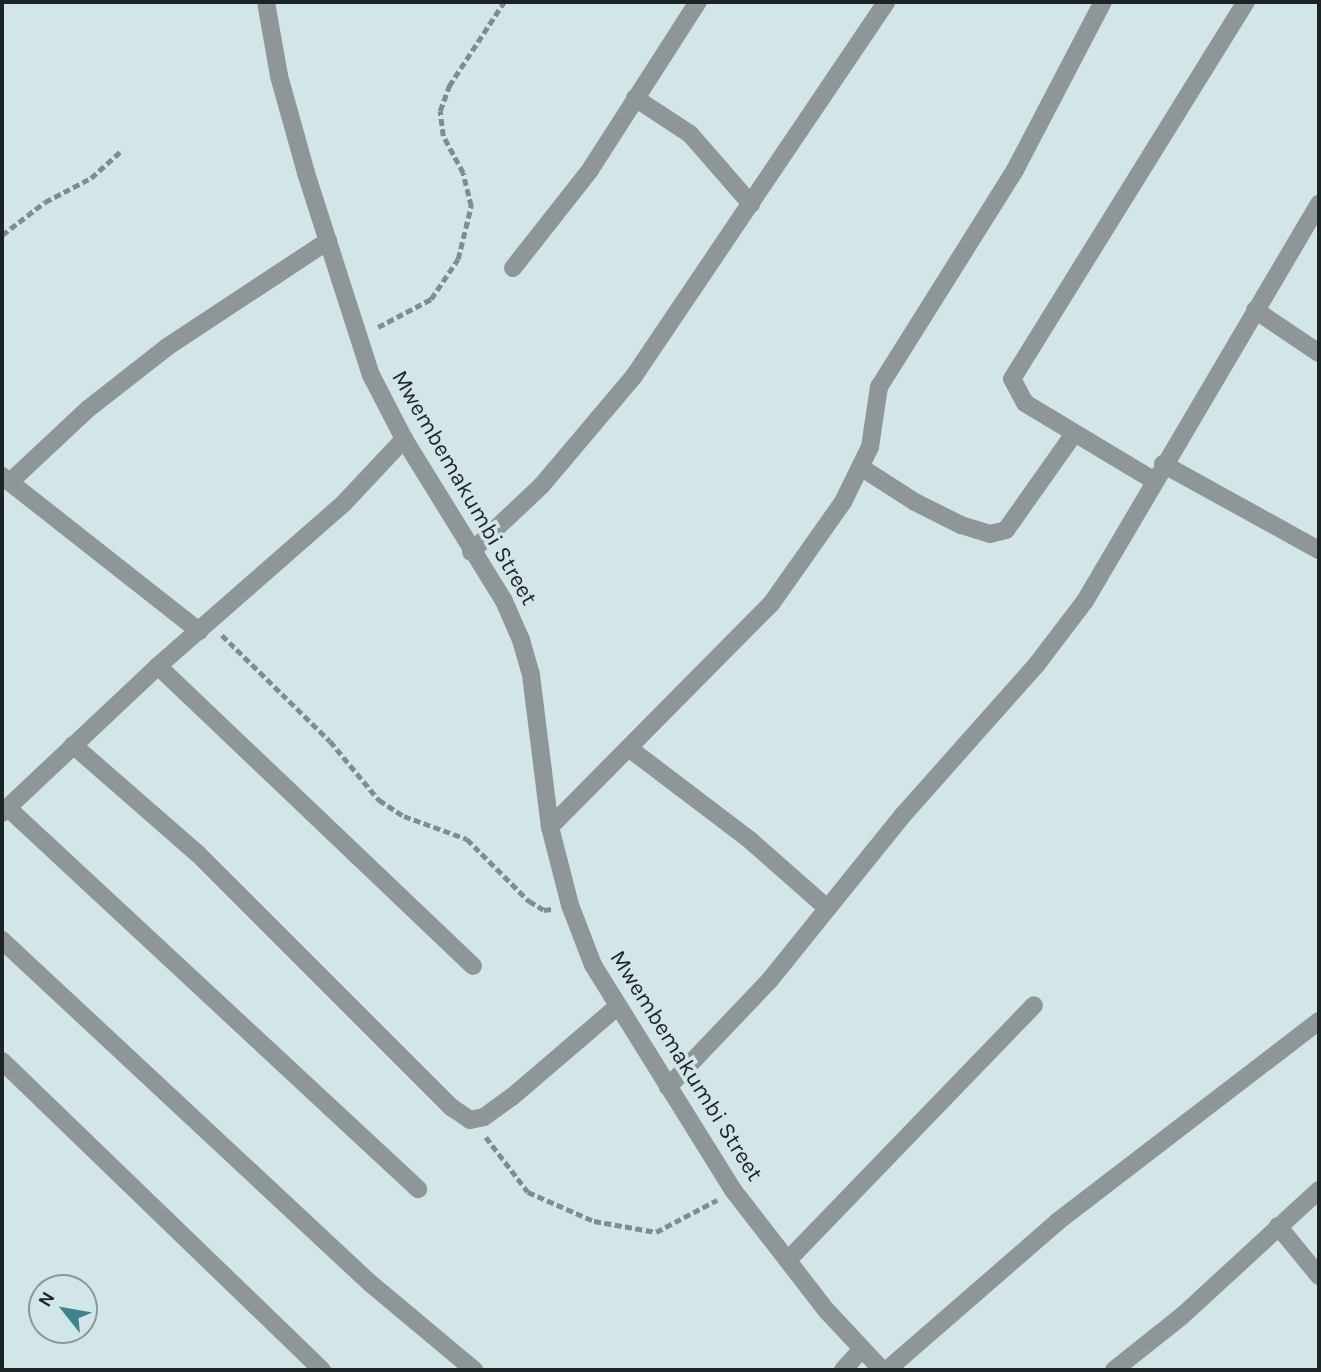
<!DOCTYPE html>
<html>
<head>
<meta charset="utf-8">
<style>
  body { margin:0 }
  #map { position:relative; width:1321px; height:1372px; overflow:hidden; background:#d2e5e8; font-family:Karla,sans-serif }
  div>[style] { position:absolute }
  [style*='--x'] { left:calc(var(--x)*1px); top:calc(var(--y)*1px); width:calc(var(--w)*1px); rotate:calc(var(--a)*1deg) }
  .path>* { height:4.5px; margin-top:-2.25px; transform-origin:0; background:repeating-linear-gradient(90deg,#808d8f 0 7px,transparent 0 10.5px) }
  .minor>* { height:18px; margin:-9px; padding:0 9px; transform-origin:9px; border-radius:9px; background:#8e9697 }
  span { translate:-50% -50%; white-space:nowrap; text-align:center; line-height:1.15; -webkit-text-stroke:7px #d2e5e8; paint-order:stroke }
  .street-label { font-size:23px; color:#1d2425 }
  .frame { position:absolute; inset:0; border:4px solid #1d2425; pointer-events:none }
  .north { position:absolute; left:28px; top:1274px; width:70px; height:70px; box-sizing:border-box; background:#d2e5e8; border:2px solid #8a989a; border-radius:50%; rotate:301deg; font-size:19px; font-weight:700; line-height:28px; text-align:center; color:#1d2425 }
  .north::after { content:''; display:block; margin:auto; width:24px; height:32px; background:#3e848e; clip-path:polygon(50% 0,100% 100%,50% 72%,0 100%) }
</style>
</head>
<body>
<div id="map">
  <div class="path">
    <i style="--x:2;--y:235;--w:54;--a:-37.5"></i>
    <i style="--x:45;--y:202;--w:52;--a:-27.6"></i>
    <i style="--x:91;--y:178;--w:42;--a:-42.1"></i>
    <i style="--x:378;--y:327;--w:60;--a:-27.8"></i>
    <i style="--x:431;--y:299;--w:48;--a:-56"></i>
    <i style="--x:458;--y:259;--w:55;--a:-76.2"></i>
    <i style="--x:471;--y:206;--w:34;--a:-104"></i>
    <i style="--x:463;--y:173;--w:42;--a:-118.4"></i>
    <i style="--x:443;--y:136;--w:25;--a:-97"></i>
    <i style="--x:440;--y:111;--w:27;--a:-70"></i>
    <i style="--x:449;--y:86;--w:100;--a:-56.8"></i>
    <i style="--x:222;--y:635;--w:151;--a:44.5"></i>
    <i style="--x:330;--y:741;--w:77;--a:50.3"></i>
    <i style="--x:379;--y:800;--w:30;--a:33"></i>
    <i style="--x:404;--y:816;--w:67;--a:20.1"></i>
    <i style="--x:467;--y:839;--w:88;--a:45"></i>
    <i style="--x:529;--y:901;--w:17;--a:31"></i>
    <i style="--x:544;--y:910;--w:8;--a:-7"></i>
    <i style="--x:486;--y:1137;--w:69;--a:52.6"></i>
    <i style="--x:528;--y:1192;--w:72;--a:23.7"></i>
    <i style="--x:594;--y:1221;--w:63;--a:10.1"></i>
    <i style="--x:656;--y:1232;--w:69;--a:-27.7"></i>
  </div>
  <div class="minor">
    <i style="--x:266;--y:2;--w:75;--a:80"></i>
    <i style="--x:279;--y:76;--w:101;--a:74.4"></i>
    <i style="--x:306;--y:173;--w:212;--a:72.2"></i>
    <i style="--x:371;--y:375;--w:72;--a:62.7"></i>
    <i style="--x:404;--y:439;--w:190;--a:58.3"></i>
    <i style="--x:504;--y:601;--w:43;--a:66.4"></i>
    <i style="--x:521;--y:640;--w:36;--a:74"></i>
    <i style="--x:531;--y:675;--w:153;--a:82.9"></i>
    <i style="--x:550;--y:827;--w:81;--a:75.6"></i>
    <i style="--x:570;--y:905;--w:64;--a:69"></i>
    <i style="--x:593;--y:965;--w:265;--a:58.1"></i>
    <i style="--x:733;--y:1190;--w:153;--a:52.2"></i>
    <i style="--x:827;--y:1311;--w:81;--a:47"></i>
    <i style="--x:635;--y:98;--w:66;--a:33.2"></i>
    <i style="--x:690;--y:134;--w:93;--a:48.9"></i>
    <i style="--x:513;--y:268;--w:125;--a:-51.8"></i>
    <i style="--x:590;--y:170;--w:200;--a:-57.3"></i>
    <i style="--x:1255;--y:310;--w:77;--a:33.9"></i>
    <i style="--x:1163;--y:464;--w:178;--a:28.9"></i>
    <i style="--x:862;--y:468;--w:63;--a:32.7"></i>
    <i style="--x:915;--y:502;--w:51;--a:26.6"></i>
    <i style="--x:961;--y:525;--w:30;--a:17"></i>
    <i style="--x:990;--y:534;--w:16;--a:-14"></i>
    <i style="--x:1006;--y:530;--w:116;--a:-54.8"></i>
    <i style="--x:2;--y:476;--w:251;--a:38.2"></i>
    <i style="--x:1153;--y:480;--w:149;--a:-149"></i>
    <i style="--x:1025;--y:403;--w:27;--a:-118"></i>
    <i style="--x:1012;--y:379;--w:444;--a:-58.2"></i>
    <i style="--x:11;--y:481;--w:105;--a:-43.1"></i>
    <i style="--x:88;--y:409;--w:100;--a:-38.1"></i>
    <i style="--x:167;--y:347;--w:193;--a:-33.4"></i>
    <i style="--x:471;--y:552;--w:98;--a:-43.3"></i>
    <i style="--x:542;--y:485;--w:143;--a:-49.8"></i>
    <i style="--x:634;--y:376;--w:451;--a:-56"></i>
    <i style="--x:158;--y:666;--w:435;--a:43.6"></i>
    <i style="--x:73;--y:745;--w:166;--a:41.1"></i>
    <i style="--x:198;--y:854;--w:358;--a:45"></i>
    <i style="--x:451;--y:1107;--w:23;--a:34"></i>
    <i style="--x:470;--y:1120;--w:14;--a:-12"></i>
    <i style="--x:484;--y:1117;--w:34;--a:-36"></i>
    <i style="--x:512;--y:1097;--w:138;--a:-40.6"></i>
    <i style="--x:630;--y:749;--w:152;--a:37.2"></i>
    <i style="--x:751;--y:841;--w:101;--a:41.4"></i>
    <i style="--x:8;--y:808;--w:560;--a:42.9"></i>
    <i style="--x:2;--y:813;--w:214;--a:-43.3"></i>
    <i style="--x:158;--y:666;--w:247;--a:-41.2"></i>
    <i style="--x:344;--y:503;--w:88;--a:-46.8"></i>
    <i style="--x:550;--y:827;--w:314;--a:-45.3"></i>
    <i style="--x:771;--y:604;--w:125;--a:-54.8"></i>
    <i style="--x:843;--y:502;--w:61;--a:-63.9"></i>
    <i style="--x:870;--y:447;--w:61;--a:-81.5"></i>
    <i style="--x:879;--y:387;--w:256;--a:-57.9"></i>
    <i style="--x:1015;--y:170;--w:190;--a:-62.4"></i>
    <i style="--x:2;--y:940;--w:503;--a:42.99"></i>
    <i style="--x:370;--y:1283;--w:136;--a:39.9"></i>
    <i style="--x:2;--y:1061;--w:445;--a:44"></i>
    <i style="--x:668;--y:1087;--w:146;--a:-46.4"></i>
    <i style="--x:769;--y:981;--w:213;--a:-51.1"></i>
    <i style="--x:903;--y:815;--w:202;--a:-48.4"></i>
    <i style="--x:1037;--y:664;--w:79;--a:-52.7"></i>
    <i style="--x:1085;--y:601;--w:461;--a:-59.5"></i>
    <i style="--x:1278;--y:1226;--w:65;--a:50.6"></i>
    <i style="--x:788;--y:1260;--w:354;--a:-46"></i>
    <i style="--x:843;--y:1370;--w:27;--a:-48"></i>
    <i style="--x:887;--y:1370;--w:225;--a:-41"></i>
    <i style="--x:1057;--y:1222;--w:330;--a:-37.5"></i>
    <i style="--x:1114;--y:1370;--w:87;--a:-38.5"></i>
    <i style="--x:1182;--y:1316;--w:186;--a:-42.6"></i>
  </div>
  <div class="street-label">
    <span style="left:464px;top:488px;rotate:60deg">Mwembemakumbi Street</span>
    <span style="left:686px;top:1066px;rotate:58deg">Mwembemakumbi Street</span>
  </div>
  <div class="frame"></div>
  <div class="north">N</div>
</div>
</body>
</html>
